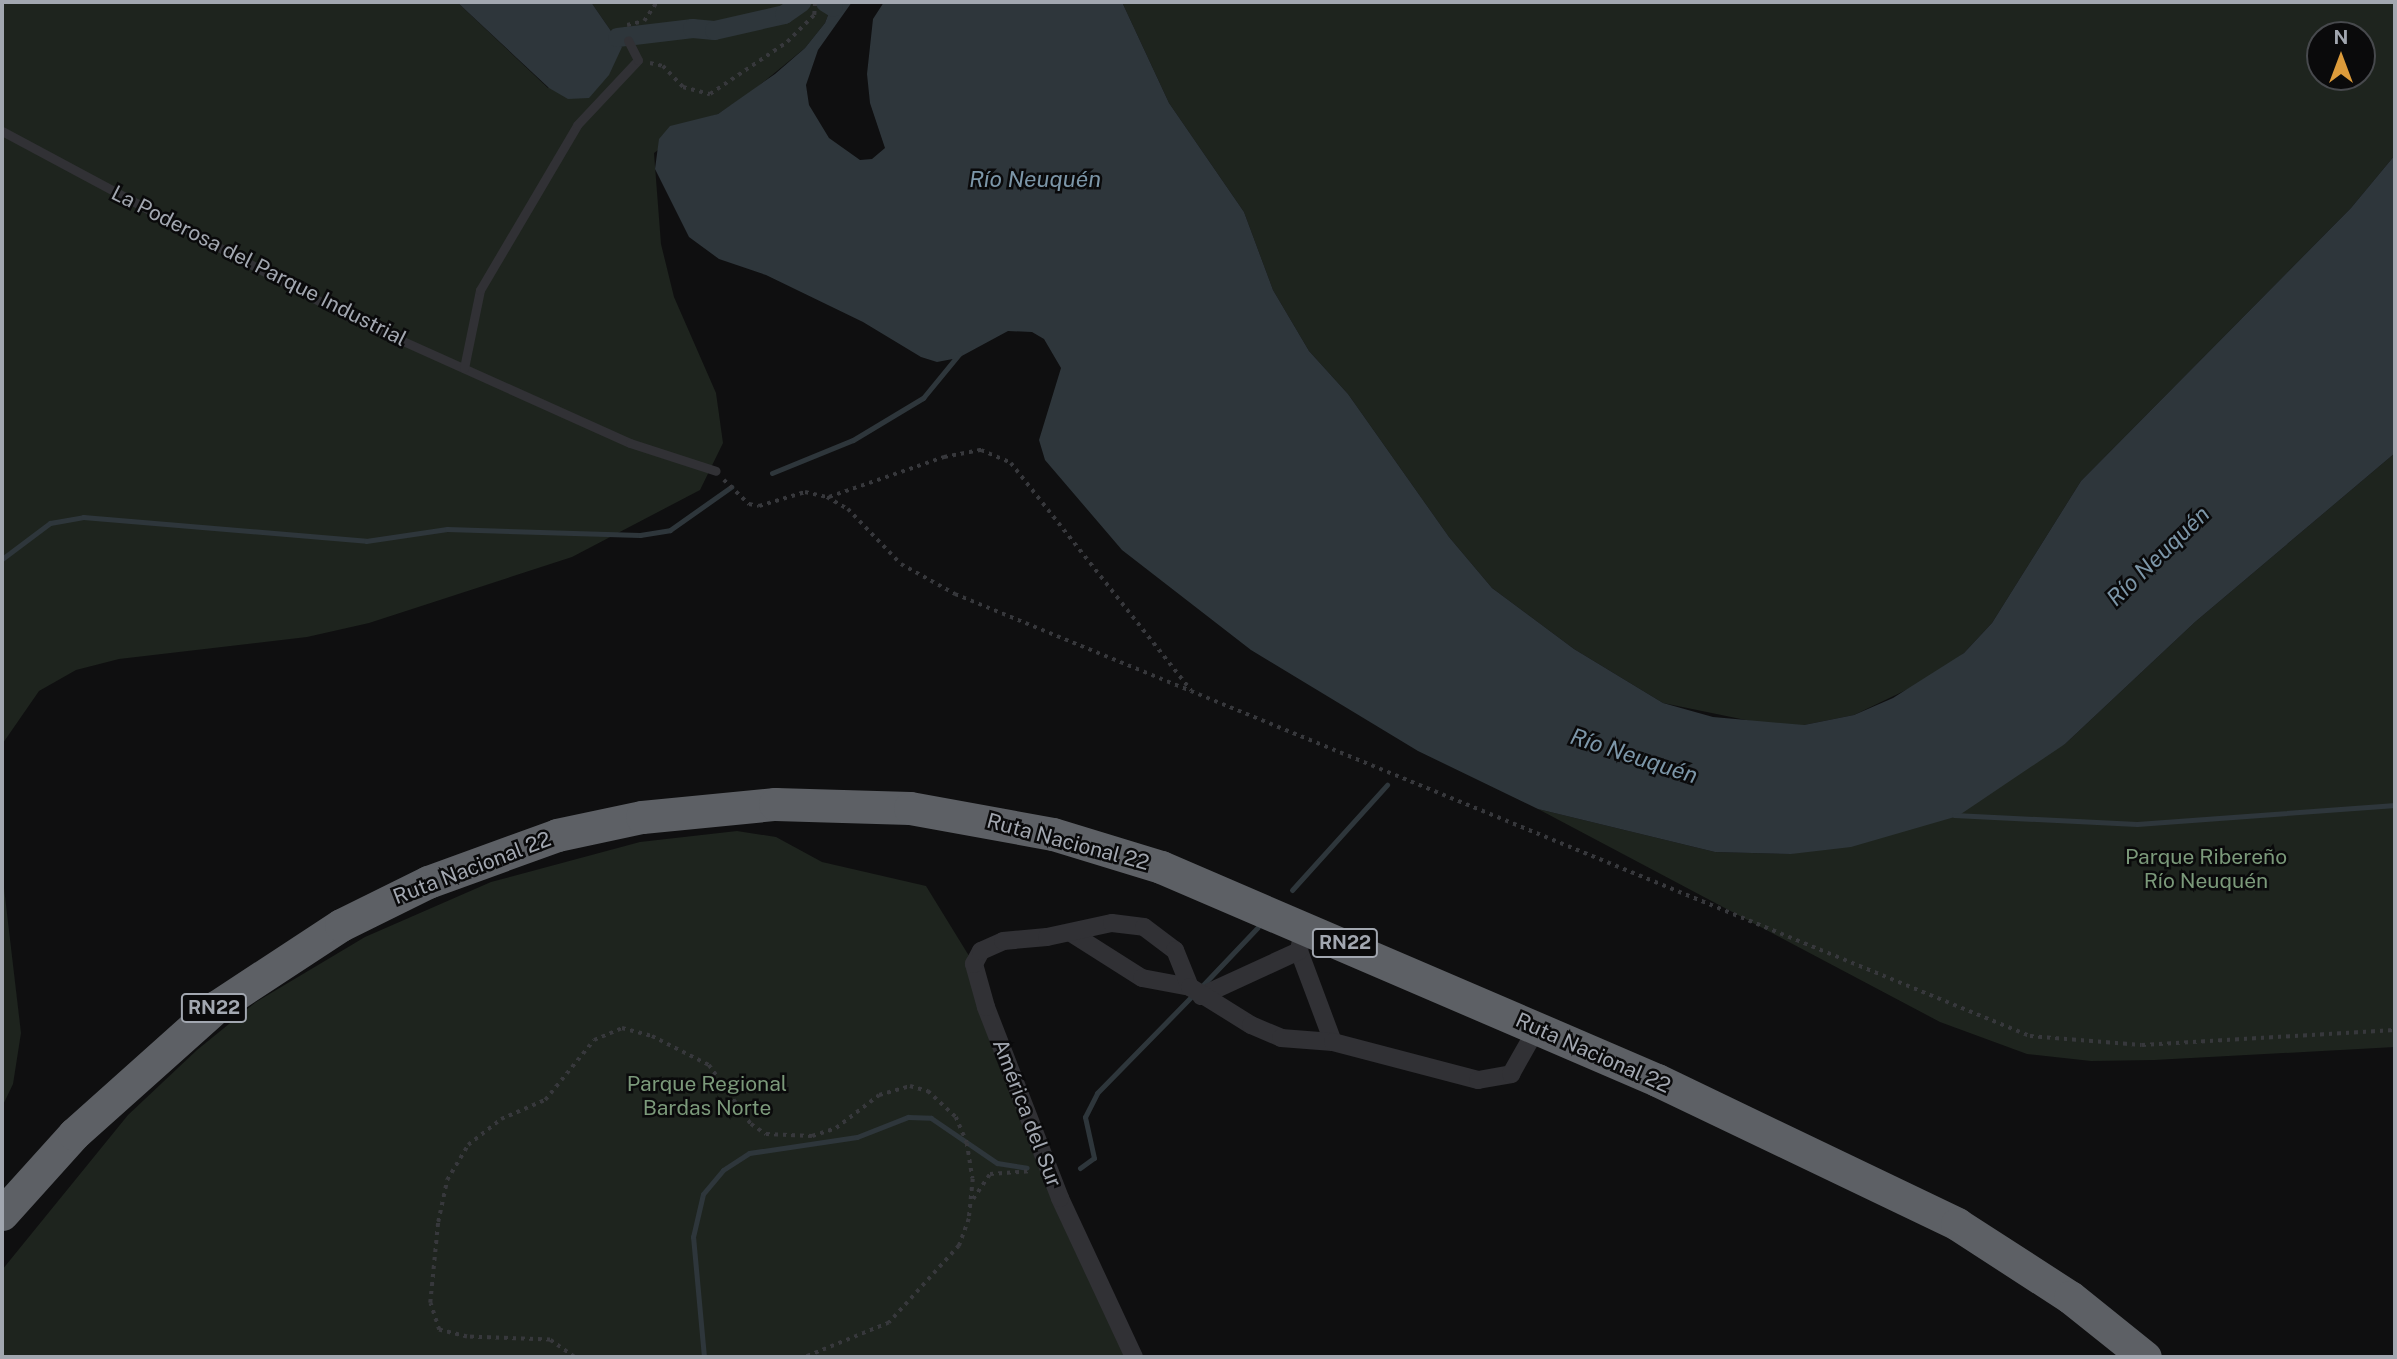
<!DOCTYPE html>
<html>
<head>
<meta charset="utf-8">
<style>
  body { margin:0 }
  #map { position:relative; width:2397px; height:1359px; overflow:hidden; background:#0f0f10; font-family:"Public Sans",sans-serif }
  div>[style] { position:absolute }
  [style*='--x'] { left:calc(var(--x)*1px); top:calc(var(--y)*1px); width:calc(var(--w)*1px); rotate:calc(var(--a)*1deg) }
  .green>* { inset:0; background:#1e241e }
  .water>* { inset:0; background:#2e363b }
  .stream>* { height:5px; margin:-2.5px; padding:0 2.5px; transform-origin:2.5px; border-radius:2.5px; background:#2e363b }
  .canal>* { height:19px; margin:-9.5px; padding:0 9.5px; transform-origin:9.5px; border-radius:9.5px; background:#2e363b }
  .path>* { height:3.5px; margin-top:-1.75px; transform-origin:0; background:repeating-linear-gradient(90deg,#37383c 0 3.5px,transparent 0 8.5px) }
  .lane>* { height:9px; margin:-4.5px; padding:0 4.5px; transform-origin:4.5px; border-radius:4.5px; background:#313135 }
  .street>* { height:18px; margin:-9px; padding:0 9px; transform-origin:9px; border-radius:9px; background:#313135 }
  .highway>* { height:33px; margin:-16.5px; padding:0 16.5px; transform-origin:16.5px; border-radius:16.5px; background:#5d6065 }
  span { translate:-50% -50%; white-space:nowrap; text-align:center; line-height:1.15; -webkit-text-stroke:5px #0a0a0b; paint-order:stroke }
  .shield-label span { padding:2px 5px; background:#0a0a0b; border:2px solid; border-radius:5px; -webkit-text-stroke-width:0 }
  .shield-label { font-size:19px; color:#a2a7b0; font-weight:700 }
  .street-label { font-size:21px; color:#a2a7b0 }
  .park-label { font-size:21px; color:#7b997a }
  .water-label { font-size:23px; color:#7c96a8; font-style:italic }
  .frame { position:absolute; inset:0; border:4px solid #a2a7b0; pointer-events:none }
  .north { position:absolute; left:2306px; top:21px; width:70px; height:70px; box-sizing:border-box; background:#0a0a0b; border:2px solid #47494d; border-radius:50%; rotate:0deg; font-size:19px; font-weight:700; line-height:28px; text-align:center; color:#a2a7b0 }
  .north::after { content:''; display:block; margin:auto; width:24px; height:32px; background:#dc9b3b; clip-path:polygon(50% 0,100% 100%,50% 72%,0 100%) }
</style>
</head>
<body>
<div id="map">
  <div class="green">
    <i style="clip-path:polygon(2px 2px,457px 2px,548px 88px,622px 47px,591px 2px,833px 2px,825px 23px,805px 48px,750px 93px,718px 114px,697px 121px,654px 153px,661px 244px,674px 297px,716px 393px,723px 443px,700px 490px,572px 557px,369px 623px,307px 637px,119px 659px,76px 670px,39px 691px,3px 743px,2px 754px)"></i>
    <i style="clip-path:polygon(evenodd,1122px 2px,2395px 2px,2395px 155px,2351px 208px,2081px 481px,1992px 623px,1964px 653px,1929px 679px,1854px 715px,1804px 725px,1770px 725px,1663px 703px,1574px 649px,1492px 588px,1449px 537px,1348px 394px,1309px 351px,1273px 290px,1244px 212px,1169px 103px,1122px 2px,2320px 35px,2362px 35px,2362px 77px,2320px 77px,2320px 35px)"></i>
    <i style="clip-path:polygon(2395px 453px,2395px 1047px,2154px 1060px,2091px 1061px,2027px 1054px,1940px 1022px,1538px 809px,1715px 852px,1791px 854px,2065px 744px,2195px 622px)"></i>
    <i style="clip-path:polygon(737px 831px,776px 837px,822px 862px,926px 886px,974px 964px,1134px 1357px,2px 1357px,2px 1270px,128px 1115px,197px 1050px,256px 1002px,365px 937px,491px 882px,640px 842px)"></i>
    <i style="clip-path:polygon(2px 871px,21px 1033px,13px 1084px,2px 1107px)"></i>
  </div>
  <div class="water">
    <i style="clip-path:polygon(457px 2px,591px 2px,622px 47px,609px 75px,589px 98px,568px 99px,549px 88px)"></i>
    <i style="clip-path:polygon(833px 2px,852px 2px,818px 50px,806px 85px,809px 105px,829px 138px,860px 160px,872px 159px,885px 148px,870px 103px,867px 74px,873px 19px,884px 2px,1122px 2px,1169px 103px,1244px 212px,1273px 290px,1309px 351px,1348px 394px,1449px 537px,1492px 588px,1574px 649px,1663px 703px,1713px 717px,1804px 725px,1854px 715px,1893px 698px,1964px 653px,1992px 623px,2081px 481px,2351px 208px,2395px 155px,2395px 453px,2195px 622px,2065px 744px,1958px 816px,1851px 847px,1791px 854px,1715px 852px,1538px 809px,1418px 751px,1251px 650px,1122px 550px,1045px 460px,1039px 440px,1061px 368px,1044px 339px,1032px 332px,1008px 331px,958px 358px,937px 362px,921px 357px,863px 322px,766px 275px,719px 259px,689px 237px,655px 169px,659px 139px,670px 126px,718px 114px,775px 74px,805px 48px,825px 23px)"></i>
  </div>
  <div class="stream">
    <i style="--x:772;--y:473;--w:87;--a:-22.2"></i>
    <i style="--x:853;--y:440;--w:82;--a:-31"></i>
    <i style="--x:923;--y:398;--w:58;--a:-50.6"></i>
    <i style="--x:2;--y:559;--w:60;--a:-36.9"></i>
    <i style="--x:50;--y:523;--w:34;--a:-10"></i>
    <i style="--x:83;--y:517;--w:284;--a:4.8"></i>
    <i style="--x:366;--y:541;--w:82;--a:-8.4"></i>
    <i style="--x:447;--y:529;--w:193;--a:1.8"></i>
    <i style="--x:640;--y:535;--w:30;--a:-9"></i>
    <i style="--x:670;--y:530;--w:75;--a:-35.2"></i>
    <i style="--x:1954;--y:815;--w:183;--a:2.8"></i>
    <i style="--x:2137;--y:824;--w:259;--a:-4.2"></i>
    <i style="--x:1292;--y:890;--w:142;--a:-47.9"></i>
    <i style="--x:1202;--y:986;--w:81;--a:-46.5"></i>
    <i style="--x:1080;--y:1168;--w:17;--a:-36"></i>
    <i style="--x:1094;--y:1158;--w:42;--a:-102.4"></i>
    <i style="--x:1085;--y:1117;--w:27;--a:-63"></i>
    <i style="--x:1097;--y:1093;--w:136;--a:-45.6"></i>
    <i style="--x:704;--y:1357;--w:121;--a:-95.2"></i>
    <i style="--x:693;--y:1237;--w:44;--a:-76.9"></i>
    <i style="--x:703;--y:1194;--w:31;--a:-50"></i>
    <i style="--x:723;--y:1170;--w:31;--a:-33"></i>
    <i style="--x:749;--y:1153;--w:109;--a:-8.4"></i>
    <i style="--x:857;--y:1137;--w:55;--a:-21.4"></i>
    <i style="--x:908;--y:1117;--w:23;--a:2"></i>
    <i style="--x:931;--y:1118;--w:80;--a:34.3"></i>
    <i style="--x:997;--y:1163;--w:30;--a:9"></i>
  </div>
  <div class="canal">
    <i style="--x:825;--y:2;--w:9;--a:32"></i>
    <i style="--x:617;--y:37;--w:76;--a:-6.8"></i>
    <i style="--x:692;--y:28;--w:22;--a:5"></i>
    <i style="--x:714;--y:30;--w:72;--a:-12.9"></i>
    <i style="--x:784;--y:14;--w:21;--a:-35"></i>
  </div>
  <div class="path">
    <i style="--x:627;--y:25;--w:17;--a:-13"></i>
    <i style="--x:644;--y:21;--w:23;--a:-56"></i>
    <i style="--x:650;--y:63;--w:13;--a:13"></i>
    <i style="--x:663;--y:66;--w:29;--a:46"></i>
    <i style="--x:683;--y:87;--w:28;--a:15"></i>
    <i style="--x:710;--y:94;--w:93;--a:-34"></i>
    <i style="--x:787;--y:42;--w:38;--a:-45"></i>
    <i style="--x:814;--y:15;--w:13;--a:-86"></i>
    <i style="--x:724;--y:480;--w:35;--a:44"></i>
    <i style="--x:749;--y:504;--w:10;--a:11"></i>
    <i style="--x:759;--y:506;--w:48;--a:-16.9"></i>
    <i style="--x:805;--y:492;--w:23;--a:13"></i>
    <i style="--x:827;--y:497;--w:24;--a:30"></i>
    <i style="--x:848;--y:509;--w:76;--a:46.1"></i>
    <i style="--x:901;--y:564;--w:62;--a:29.1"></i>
    <i style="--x:955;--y:594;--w:1162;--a:22.35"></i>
    <i style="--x:2030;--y:1036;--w:112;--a:4.6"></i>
    <i style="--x:2142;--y:1045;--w:253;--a:-3.4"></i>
    <i style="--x:829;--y:497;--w:122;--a:-19.2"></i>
    <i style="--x:944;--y:457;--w:38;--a:-11"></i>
    <i style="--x:981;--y:450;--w:33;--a:23"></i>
    <i style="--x:1011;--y:463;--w:290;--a:51.6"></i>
    <i style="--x:973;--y:1199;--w:30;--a:-56"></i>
    <i style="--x:990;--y:1174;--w:42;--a:-4.1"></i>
    <i style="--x:574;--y:1357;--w:29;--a:-145"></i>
    <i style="--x:550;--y:1340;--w:83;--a:-177.9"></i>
    <i style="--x:467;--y:1337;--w:29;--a:-166"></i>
    <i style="--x:439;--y:1330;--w:28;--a:-108"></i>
    <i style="--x:430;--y:1303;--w:81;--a:-84.4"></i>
    <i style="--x:438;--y:1222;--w:43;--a:-77.9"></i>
    <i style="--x:447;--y:1180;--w:41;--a:-59"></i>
    <i style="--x:468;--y:1145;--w:42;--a:-38.2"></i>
    <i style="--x:501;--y:1119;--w:48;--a:-23.4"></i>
    <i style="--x:545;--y:1100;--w:77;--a:-50.8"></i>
    <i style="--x:594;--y:1040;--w:30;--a:-23"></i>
    <i style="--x:622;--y:1028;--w:31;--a:15"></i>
    <i style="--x:652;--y:1036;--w:64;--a:27"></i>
    <i style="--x:709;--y:1065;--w:72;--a:54.6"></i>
    <i style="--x:751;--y:1124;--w:18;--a:34"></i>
    <i style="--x:766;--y:1134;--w:46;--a:2.5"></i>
    <i style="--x:812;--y:1136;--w:25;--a:-18"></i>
    <i style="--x:836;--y:1128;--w:54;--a:-37.5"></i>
    <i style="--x:879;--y:1095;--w:32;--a:-16"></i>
    <i style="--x:910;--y:1086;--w:19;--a:16"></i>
    <i style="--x:928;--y:1091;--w:38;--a:43"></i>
    <i style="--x:956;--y:1117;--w:28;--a:67"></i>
    <i style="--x:967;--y:1143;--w:36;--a:81"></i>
    <i style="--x:973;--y:1179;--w:40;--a:95.7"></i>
    <i style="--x:969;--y:1219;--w:29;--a:110"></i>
    <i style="--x:959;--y:1246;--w:104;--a:132.3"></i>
    <i style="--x:889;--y:1323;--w:90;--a:157.7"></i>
  </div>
  <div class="lane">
    <i style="--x:2;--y:131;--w:389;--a:28.2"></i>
    <i style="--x:345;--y:315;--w:312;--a:24.2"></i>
    <i style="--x:630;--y:443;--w:90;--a:18"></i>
    <i style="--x:464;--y:368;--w:80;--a:-78.4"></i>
    <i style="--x:480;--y:290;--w:191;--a:-59.5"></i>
    <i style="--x:577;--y:125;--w:89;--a:-46.8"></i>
    <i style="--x:638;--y:60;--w:22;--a:-117"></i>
  </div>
  <div class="street">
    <i style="--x:1304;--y:925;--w:26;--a:101"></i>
    <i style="--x:1299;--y:951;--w:97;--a:69.5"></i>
    <i style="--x:1071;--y:933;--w:84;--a:32.4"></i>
    <i style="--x:1142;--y:978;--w:49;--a:10.6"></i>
    <i style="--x:1201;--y:996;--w:108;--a:-24.7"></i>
    <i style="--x:1134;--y:1357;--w:175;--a:-115"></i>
    <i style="--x:1060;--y:1198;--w:205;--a:-111.2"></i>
    <i style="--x:986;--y:1007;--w:45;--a:-105.6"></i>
    <i style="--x:974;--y:964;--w:15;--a:-62"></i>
    <i style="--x:981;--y:951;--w:24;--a:-24"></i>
    <i style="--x:1003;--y:941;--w:44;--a:-5.2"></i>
    <i style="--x:1047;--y:937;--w:66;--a:-12.2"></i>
    <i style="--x:1112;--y:923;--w:32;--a:7"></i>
    <i style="--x:1144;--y:927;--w:39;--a:37"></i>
    <i style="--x:1175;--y:950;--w:40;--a:68"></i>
    <i style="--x:1190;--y:987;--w:72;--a:31.9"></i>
    <i style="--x:1251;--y:1025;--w:33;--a:23"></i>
    <i style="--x:1281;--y:1038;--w:52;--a:4.4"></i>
    <i style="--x:1333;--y:1042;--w:150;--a:14.7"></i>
    <i style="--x:1478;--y:1080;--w:34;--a:-10"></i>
    <i style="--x:1511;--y:1074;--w:53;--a:-60.5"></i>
  </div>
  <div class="highway">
    <i style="--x:2;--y:1214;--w:108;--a:-48"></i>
    <i style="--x:74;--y:1134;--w:191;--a:-41.8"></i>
    <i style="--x:216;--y:1007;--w:149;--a:-33.3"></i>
    <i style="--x:341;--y:925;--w:97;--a:-26.3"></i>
    <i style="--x:428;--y:882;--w:137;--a:-20"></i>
    <i style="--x:557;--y:835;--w:87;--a:-12"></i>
    <i style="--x:642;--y:817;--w:134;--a:-5.6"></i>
    <i style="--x:775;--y:804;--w:135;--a:1.7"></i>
    <i style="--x:910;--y:808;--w:145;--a:10.3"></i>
    <i style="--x:1053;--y:834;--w:113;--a:17"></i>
    <i style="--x:1161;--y:867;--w:540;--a:23.24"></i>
    <i style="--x:1657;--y:1080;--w:333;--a:25.6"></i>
    <i style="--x:1957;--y:1224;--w:135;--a:32.9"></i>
    <i style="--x:2070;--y:1297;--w:96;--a:38.7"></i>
  </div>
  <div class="shield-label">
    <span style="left:1345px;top:943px">RN22</span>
    <span style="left:214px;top:1008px">RN22</span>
  </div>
  <div class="street-label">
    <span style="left:259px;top:266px;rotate:27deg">La Poderosa del Parque Industrial</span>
    <span style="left:1068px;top:842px;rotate:15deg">Ruta Nacional 22</span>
    <span style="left:472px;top:868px;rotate:-21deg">Ruta Nacional 22</span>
    <span style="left:1593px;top:1053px;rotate:24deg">Ruta Nacional 22</span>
    <span style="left:1027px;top:1113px;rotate:69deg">América del Sur</span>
  </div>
  <div class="park-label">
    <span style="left:2206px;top:869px">Parque Ribereño<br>Río Neuquén</span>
    <span style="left:707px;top:1096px">Parque Regional<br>Bardas Norte</span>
  </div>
  <div class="water-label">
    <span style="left:1035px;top:179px">Río Neuquén</span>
    <span style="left:2158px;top:556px;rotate:-44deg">Río Neuquén</span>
    <span style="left:1634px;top:756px;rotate:18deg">Río Neuquén</span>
  </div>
  <div class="frame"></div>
  <div class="north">N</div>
</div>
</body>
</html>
